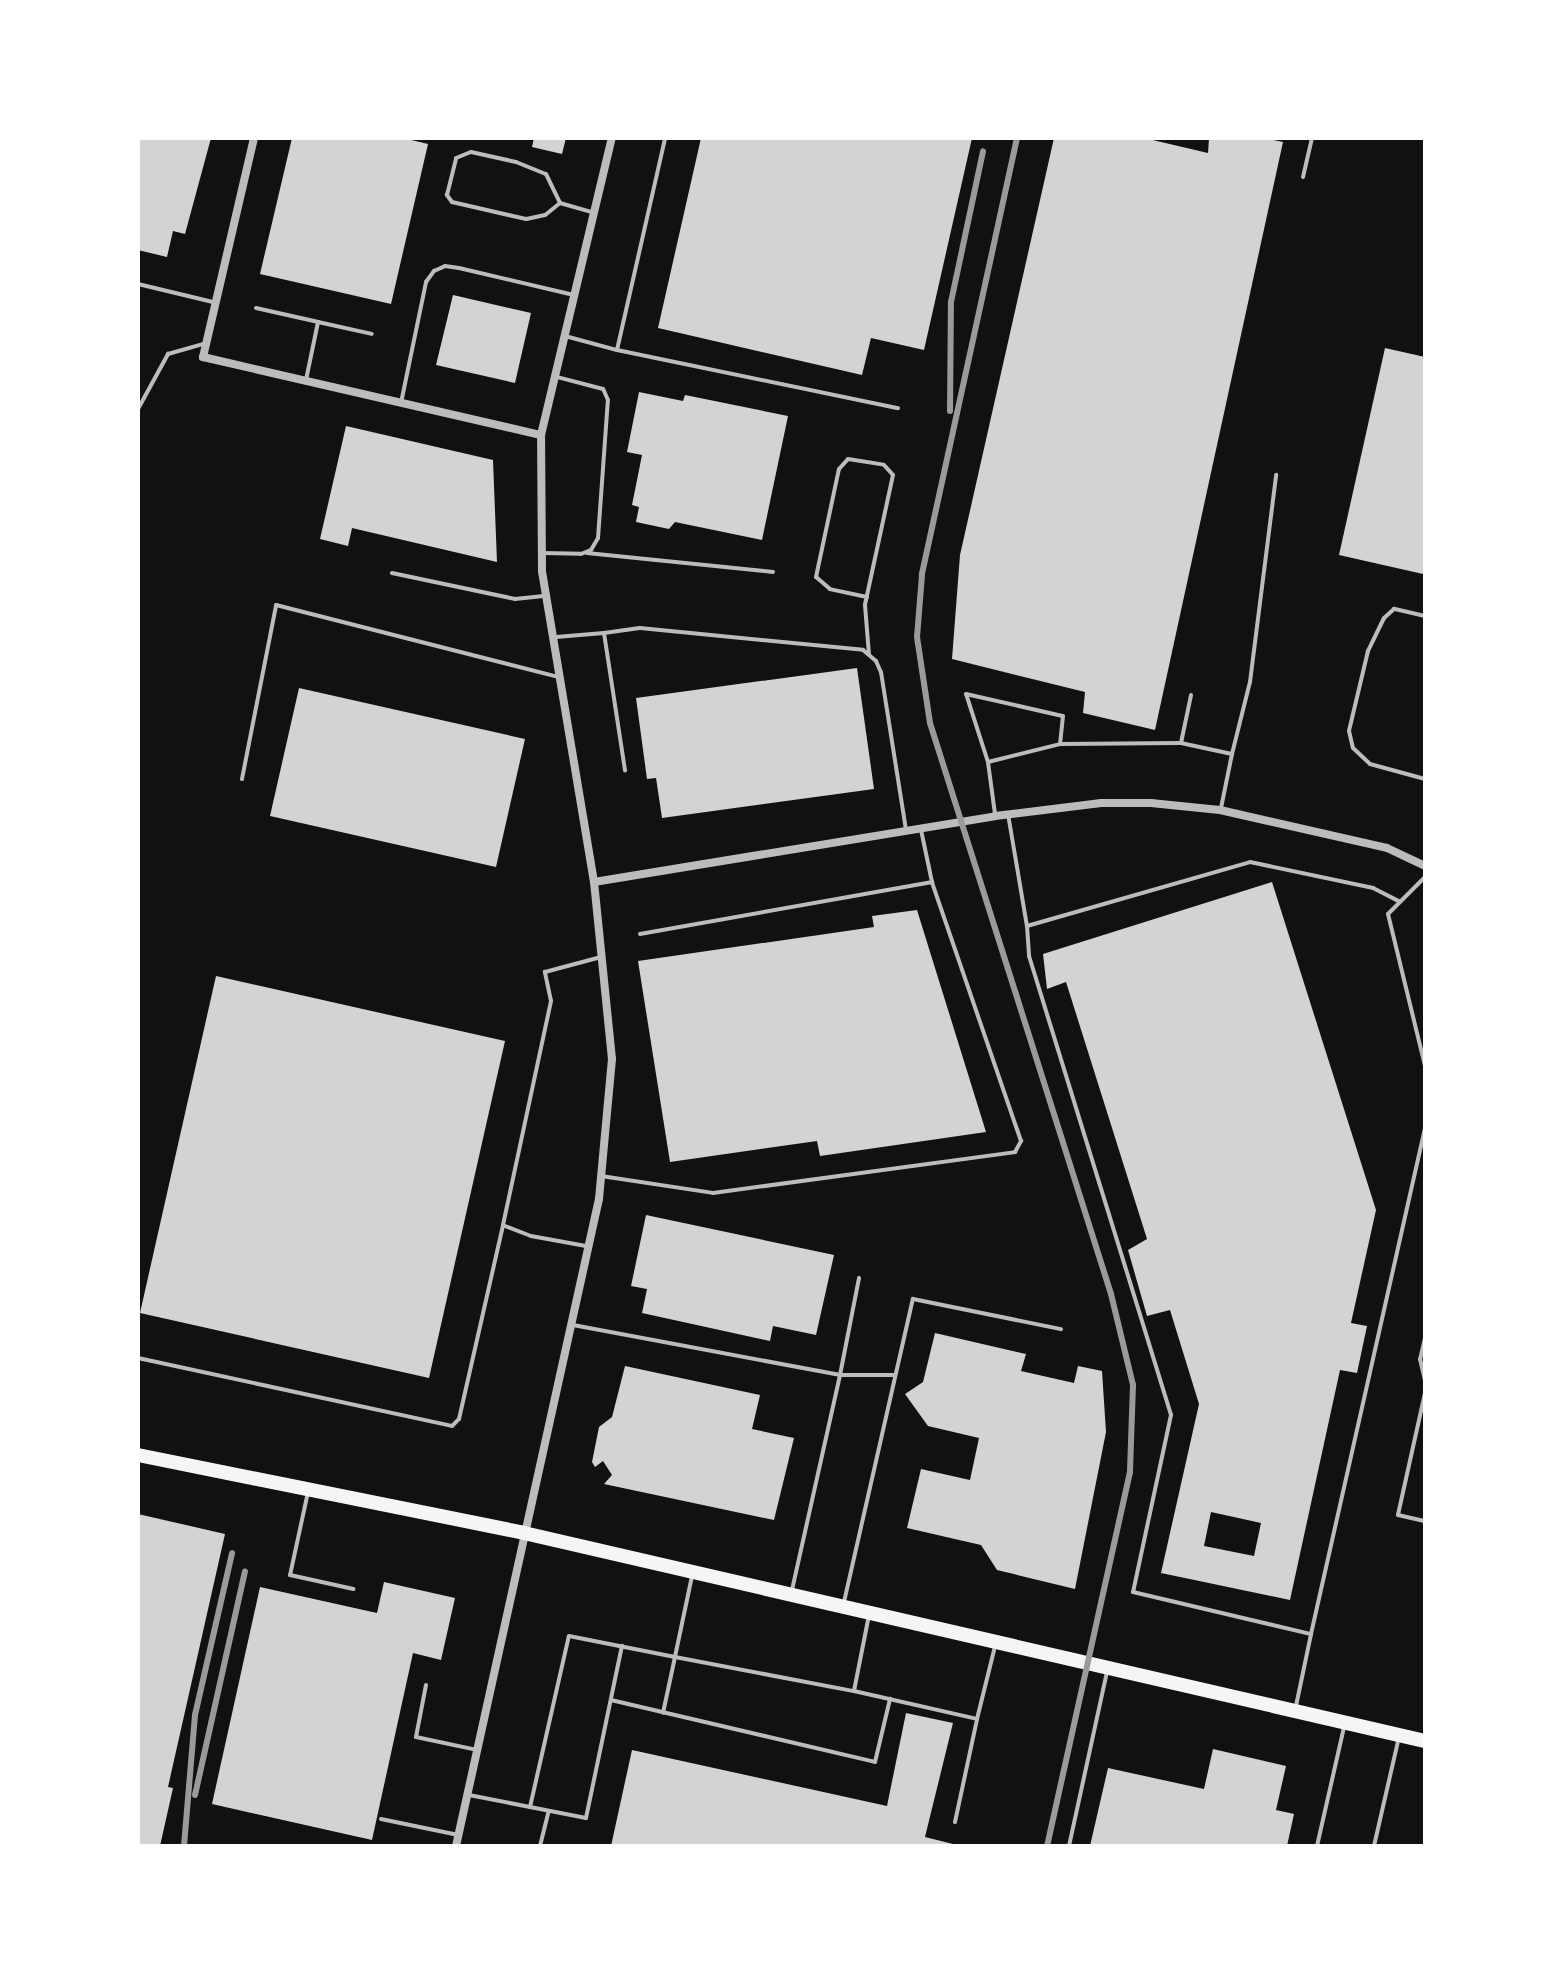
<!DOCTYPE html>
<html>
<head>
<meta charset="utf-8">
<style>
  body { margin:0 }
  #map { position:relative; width:1563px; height:1984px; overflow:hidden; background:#111; font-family:"PT Sans Narrow",sans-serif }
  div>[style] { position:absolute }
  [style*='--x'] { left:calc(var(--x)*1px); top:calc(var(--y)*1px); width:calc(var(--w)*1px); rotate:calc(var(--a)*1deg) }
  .building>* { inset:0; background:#d3d3d3 }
  .service>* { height:4px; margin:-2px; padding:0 2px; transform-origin:2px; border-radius:2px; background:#bcbcbc }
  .minor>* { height:8px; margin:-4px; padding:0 4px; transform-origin:4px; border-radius:4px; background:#bcbcbc }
  .primary>* { height:14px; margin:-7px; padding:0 7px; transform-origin:7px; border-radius:7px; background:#f5f5f5 }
  .rail>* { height:6px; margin:-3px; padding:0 3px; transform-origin:3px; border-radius:3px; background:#9a9a9a }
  span { translate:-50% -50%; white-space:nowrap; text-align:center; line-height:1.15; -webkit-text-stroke:7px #fff; paint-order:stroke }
  .frame { position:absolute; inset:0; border:140px solid #fff; pointer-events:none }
</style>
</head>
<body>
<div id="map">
  <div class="building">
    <i style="clip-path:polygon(138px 138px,211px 138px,185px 234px,173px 231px,167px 257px,138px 250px)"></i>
    <i style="clip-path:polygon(292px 138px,403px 138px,428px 144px,391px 304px,260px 274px)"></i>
    <i style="clip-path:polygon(534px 138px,566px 138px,562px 154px,532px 147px)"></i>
    <i style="clip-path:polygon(701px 138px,972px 138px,924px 350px,871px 338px,862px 375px,658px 328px)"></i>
    <i style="clip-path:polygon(1054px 138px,1144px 138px,1208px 153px,1209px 138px,1264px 138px,1283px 142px,1155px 730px,1083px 713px,1085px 692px,952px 659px,960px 555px)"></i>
    <i style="clip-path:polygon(453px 295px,531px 313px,515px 383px,436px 365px)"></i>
    <i style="clip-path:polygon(1385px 348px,1425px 357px,1423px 574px,1339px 555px)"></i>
    <i style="clip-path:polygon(639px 392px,683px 401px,685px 395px,788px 416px,762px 540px,675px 522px,669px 529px,636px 522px,639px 507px,632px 505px,642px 455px,627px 452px)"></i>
    <i style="clip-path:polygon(346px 426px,493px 460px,497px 562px,352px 528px,348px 546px,320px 539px)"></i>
    <i style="clip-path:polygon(857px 668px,874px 789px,662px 818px,656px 778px,647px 779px,636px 698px)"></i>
    <i style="clip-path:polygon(299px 688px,525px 739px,496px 867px,270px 816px)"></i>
    <i style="clip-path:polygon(evenodd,1272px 882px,1376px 1210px,1351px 1323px,1367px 1326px,1357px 1373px,1340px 1370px,1290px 1600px,1161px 1573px,1199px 1404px,1170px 1310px,1147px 1316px,1128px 1250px,1147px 1239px,1066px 982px,1047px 989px,1043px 954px,1272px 882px,1211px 1512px,1261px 1523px,1254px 1556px,1204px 1546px,1211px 1512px)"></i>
    <i style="clip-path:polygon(917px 910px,986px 1132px,820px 1156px,817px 1141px,670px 1162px,638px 961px,874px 927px,872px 916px)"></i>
    <i style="clip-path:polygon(216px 976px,505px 1041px,429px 1378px,140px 1313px)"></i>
    <i style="clip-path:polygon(646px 1215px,834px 1255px,816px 1335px,773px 1326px,770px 1341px,642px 1313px,647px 1289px,631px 1286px)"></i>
    <i style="clip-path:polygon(935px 1333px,1026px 1354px,1021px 1371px,1074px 1383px,1078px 1366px,1102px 1371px,1106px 1432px,1075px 1589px,997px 1570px,981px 1545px,907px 1528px,921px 1469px,970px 1480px,979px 1438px,928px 1426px,905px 1394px,923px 1382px)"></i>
    <i style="clip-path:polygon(625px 1366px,760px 1395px,752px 1429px,794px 1438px,774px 1520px,604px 1484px,612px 1475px,603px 1461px,595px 1467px,592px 1462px,599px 1427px,612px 1417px)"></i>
    <i style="clip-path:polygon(138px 1514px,225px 1534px,168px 1787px,173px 1788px,160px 1846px,138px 1846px)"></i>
    <i style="clip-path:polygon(384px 1582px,455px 1598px,441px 1660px,413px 1653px,372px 1840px,212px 1804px,260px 1587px,377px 1613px)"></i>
    <i style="clip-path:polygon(906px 1713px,953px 1723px,925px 1837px,961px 1846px,611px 1846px,632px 1750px,887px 1806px)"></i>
    <i style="clip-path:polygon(1213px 1749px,1286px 1766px,1276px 1810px,1294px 1814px,1287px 1846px,1090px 1846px,1108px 1768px,1204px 1789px)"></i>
  </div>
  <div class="service">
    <i style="--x:1303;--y:177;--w:40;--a:-77"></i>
    <i style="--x:560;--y:203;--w:19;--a:141"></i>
    <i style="--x:545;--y:215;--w:19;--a:168"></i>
    <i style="--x:526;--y:219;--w:76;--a:-167.1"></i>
    <i style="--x:452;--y:202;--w:9;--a:-126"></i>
    <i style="--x:447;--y:195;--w:38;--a:-76"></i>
    <i style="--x:456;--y:158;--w:16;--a:-22"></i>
    <i style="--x:471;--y:152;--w:46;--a:12.5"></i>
    <i style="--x:516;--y:162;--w:32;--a:22"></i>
    <i style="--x:546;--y:174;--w:32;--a:64"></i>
    <i style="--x:560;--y:203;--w:35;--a:16"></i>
    <i style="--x:138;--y:284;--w:77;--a:13.5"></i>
    <i style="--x:256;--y:308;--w:64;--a:12.7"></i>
    <i style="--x:565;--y:336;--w:54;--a:15.1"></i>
    <i style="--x:617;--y:350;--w:217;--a:-77.2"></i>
    <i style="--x:617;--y:350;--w:287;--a:11.7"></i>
    <i style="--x:306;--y:380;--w:59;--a:-78.3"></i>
    <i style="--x:318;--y:322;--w:55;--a:12.5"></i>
    <i style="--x:401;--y:403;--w:124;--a:-78.3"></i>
    <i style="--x:426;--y:282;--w:14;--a:-54"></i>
    <i style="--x:434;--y:271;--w:12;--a:-24"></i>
    <i style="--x:445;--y:266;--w:14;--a:8"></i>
    <i style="--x:459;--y:268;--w:118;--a:13.2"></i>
    <i style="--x:138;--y:409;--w:63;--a:-61.4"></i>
    <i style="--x:168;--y:354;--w:37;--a:-16"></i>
    <i style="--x:542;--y:553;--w:39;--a:1"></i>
    <i style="--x:581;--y:554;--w:11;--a:-22"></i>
    <i style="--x:591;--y:550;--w:14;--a:-60"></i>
    <i style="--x:598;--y:538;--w:138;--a:-85.9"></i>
    <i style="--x:608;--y:400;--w:12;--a:-114"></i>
    <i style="--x:603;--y:389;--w:48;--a:-165.4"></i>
    <i style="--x:587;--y:553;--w:187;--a:5.8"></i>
    <i style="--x:392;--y:573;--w:126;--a:11.9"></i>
    <i style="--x:515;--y:599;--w:31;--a:-6"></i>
    <i style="--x:867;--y:597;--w:38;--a:-168"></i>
    <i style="--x:830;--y:589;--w:18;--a:-139"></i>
    <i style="--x:816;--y:577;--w:110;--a:-78"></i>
    <i style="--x:839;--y:469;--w:13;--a:-48"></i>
    <i style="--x:848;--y:459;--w:36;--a:9"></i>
    <i style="--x:884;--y:465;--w:13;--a:48"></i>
    <i style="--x:893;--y:475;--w:133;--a:102.2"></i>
    <i style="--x:865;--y:605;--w:50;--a:85.4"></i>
    <i style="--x:1425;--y:616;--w:32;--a:-167"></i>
    <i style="--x:1394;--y:609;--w:13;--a:138"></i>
    <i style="--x:1384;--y:618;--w:37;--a:116"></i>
    <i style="--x:1368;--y:651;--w:82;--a:103.4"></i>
    <i style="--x:1349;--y:731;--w:17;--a:77"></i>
    <i style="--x:1353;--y:748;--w:23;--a:43"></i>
    <i style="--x:1370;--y:764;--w:57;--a:15.3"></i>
    <i style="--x:604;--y:633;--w:36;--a:-8"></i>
    <i style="--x:640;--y:628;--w:224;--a:5.6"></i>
    <i style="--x:863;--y:650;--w:17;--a:40"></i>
    <i style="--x:876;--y:661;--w:12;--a:66"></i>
    <i style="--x:881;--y:672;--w:160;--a:81"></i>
    <i style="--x:556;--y:637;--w:48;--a:-4.8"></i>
    <i style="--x:604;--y:633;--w:139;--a:81.3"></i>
    <i style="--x:1181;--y:743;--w:49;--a:-78.2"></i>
    <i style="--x:1232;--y:754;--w:74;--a:-76"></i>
    <i style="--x:1250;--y:682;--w:209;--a:-82.8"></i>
    <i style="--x:988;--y:762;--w:71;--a:-107.9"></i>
    <i style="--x:966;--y:694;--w:99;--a:12.8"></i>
    <i style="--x:1063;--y:716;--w:28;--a:96"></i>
    <i style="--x:242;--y:779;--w:177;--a:-78.9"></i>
    <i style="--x:276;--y:605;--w:291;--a:14.3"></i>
    <i style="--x:995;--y:814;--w:52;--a:-97.7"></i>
    <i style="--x:988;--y:762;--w:74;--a:-14"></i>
    <i style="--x:1060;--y:744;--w:121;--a:-0.5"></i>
    <i style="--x:1181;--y:743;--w:52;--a:12.2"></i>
    <i style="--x:1232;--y:754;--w:55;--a:101.5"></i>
    <i style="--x:1008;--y:814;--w:114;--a:80.4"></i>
    <i style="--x:1027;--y:926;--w:232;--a:-16"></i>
    <i style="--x:1250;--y:862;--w:126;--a:11.9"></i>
    <i style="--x:1373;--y:888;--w:30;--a:27"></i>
    <i style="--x:1425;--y:877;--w:52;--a:135"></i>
    <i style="--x:1388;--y:914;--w:156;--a:76.3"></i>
    <i style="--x:1027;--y:926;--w:30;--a:86"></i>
    <i style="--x:1029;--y:956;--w:480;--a:72.8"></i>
    <i style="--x:1171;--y:1415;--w:181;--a:102.1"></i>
    <i style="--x:1133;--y:1592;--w:183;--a:13.3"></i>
    <i style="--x:1311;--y:1634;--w:519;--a:-77.3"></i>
    <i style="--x:640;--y:934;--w:297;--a:-10.1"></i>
    <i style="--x:601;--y:1176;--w:113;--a:8.6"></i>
    <i style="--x:713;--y:1193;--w:305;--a:-7.7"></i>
    <i style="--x:1015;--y:1152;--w:13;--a:-61"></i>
    <i style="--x:1021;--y:1141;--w:274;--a:-109"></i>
    <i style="--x:932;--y:882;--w:53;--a:-101.9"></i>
    <i style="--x:586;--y:1246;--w:56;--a:-169.7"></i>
    <i style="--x:531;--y:1236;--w:30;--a:-159"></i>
    <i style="--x:503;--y:1225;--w:229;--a:-77.9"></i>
    <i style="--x:551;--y:1001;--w:30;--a:-102"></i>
    <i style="--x:545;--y:972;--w:58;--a:-15"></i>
    <i style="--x:573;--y:1325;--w:272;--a:10.6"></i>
    <i style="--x:840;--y:1375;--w:99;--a:-78.9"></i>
    <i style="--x:1425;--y:1338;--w:22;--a:103"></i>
    <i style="--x:1420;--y:1359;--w:23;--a:77"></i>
    <i style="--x:138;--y:1358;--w:321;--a:12.2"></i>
    <i style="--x:452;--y:1426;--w:10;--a:-45"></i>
    <i style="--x:459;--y:1419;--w:199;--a:-77.2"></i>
    <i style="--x:1425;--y:1393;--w:125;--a:102.5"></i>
    <i style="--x:1398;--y:1515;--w:28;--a:13"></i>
    <i style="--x:308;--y:1492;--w:85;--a:102.2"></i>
    <i style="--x:290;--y:1575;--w:65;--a:12.5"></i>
    <i style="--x:692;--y:1576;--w:83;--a:101.9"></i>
    <i style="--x:675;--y:1657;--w:182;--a:10.8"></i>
    <i style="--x:792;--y:1590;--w:220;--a:-77.4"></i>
    <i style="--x:840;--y:1375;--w:53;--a:0"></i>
    <i style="--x:844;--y:1602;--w:311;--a:-77.2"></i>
    <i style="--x:913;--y:1299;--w:151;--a:11.5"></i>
    <i style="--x:869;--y:1615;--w:77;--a:101.2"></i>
    <i style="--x:854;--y:1691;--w:126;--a:12.8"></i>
    <i style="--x:977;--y:1719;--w:75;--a:-76.1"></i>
    <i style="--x:426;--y:1685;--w:53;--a:100.9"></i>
    <i style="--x:416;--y:1737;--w:62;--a:12"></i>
    <i style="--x:611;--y:1700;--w:271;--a:13.2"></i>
    <i style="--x:875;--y:1762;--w:65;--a:-76.6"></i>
    <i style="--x:1296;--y:1706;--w:74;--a:-78.2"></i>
    <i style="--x:469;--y:1795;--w:62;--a:11.1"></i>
    <i style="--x:530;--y:1807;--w:175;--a:-77.2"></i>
    <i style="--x:569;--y:1636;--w:108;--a:11.2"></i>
    <i style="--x:675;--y:1657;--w:57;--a:102.1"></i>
    <i style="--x:530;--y:1807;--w:57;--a:11.1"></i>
    <i style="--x:586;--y:1818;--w:176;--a:-78.2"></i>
    <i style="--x:381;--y:1819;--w:79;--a:11.7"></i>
    <i style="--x:955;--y:1822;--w:105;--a:-77.9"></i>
    <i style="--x:540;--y:1846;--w:36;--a:-76"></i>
    <i style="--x:1069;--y:1846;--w:178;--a:-77.7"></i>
    <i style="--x:1317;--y:1846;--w:122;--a:-77.2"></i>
    <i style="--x:1374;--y:1846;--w:112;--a:-77.1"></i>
  </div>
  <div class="minor">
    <i style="--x:254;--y:138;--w:225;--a:103.1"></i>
    <i style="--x:203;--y:357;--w:347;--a:13"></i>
    <i style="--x:594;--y:882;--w:406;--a:-9.3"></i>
    <i style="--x:995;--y:816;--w:107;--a:-7"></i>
    <i style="--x:1101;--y:803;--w:50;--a:0"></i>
    <i style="--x:1151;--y:803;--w:69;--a:5.8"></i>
    <i style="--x:1220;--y:810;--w:171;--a:12.8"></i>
    <i style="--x:1387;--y:848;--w:42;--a:25.3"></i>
    <i style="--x:456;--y:1846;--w:663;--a:-77.54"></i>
    <i style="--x:599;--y:1199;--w:141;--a:-84.7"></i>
    <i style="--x:612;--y:1059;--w:178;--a:-95.8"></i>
    <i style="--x:594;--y:882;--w:315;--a:-99.5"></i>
    <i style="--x:542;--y:571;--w:136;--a:-90.4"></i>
    <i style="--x:541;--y:435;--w:305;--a:-76.6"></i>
  </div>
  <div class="primary">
    <i style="--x:138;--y:1455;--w:394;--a:11.4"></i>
    <i style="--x:524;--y:1533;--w:925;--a:13"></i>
  </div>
  <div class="rail">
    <i style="--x:1017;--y:138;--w:447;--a:102.3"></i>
    <i style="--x:922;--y:575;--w:62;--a:94.6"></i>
    <i style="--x:917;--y:637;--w:87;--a:81.4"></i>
    <i style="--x:930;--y:723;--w:599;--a:72.41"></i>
    <i style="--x:1111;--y:1294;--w:94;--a:76.4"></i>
    <i style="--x:1133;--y:1385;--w:87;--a:92"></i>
    <i style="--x:1130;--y:1472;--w:383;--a:102.5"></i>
    <i style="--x:950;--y:411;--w:109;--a:-89.5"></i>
    <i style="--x:951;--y:302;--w:154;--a:-78"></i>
    <i style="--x:195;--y:1795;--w:229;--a:-77.4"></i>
    <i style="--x:184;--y:1846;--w:131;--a:-85.2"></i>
    <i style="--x:195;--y:1715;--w:166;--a:-77.1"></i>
  </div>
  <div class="frame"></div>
</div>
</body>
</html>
